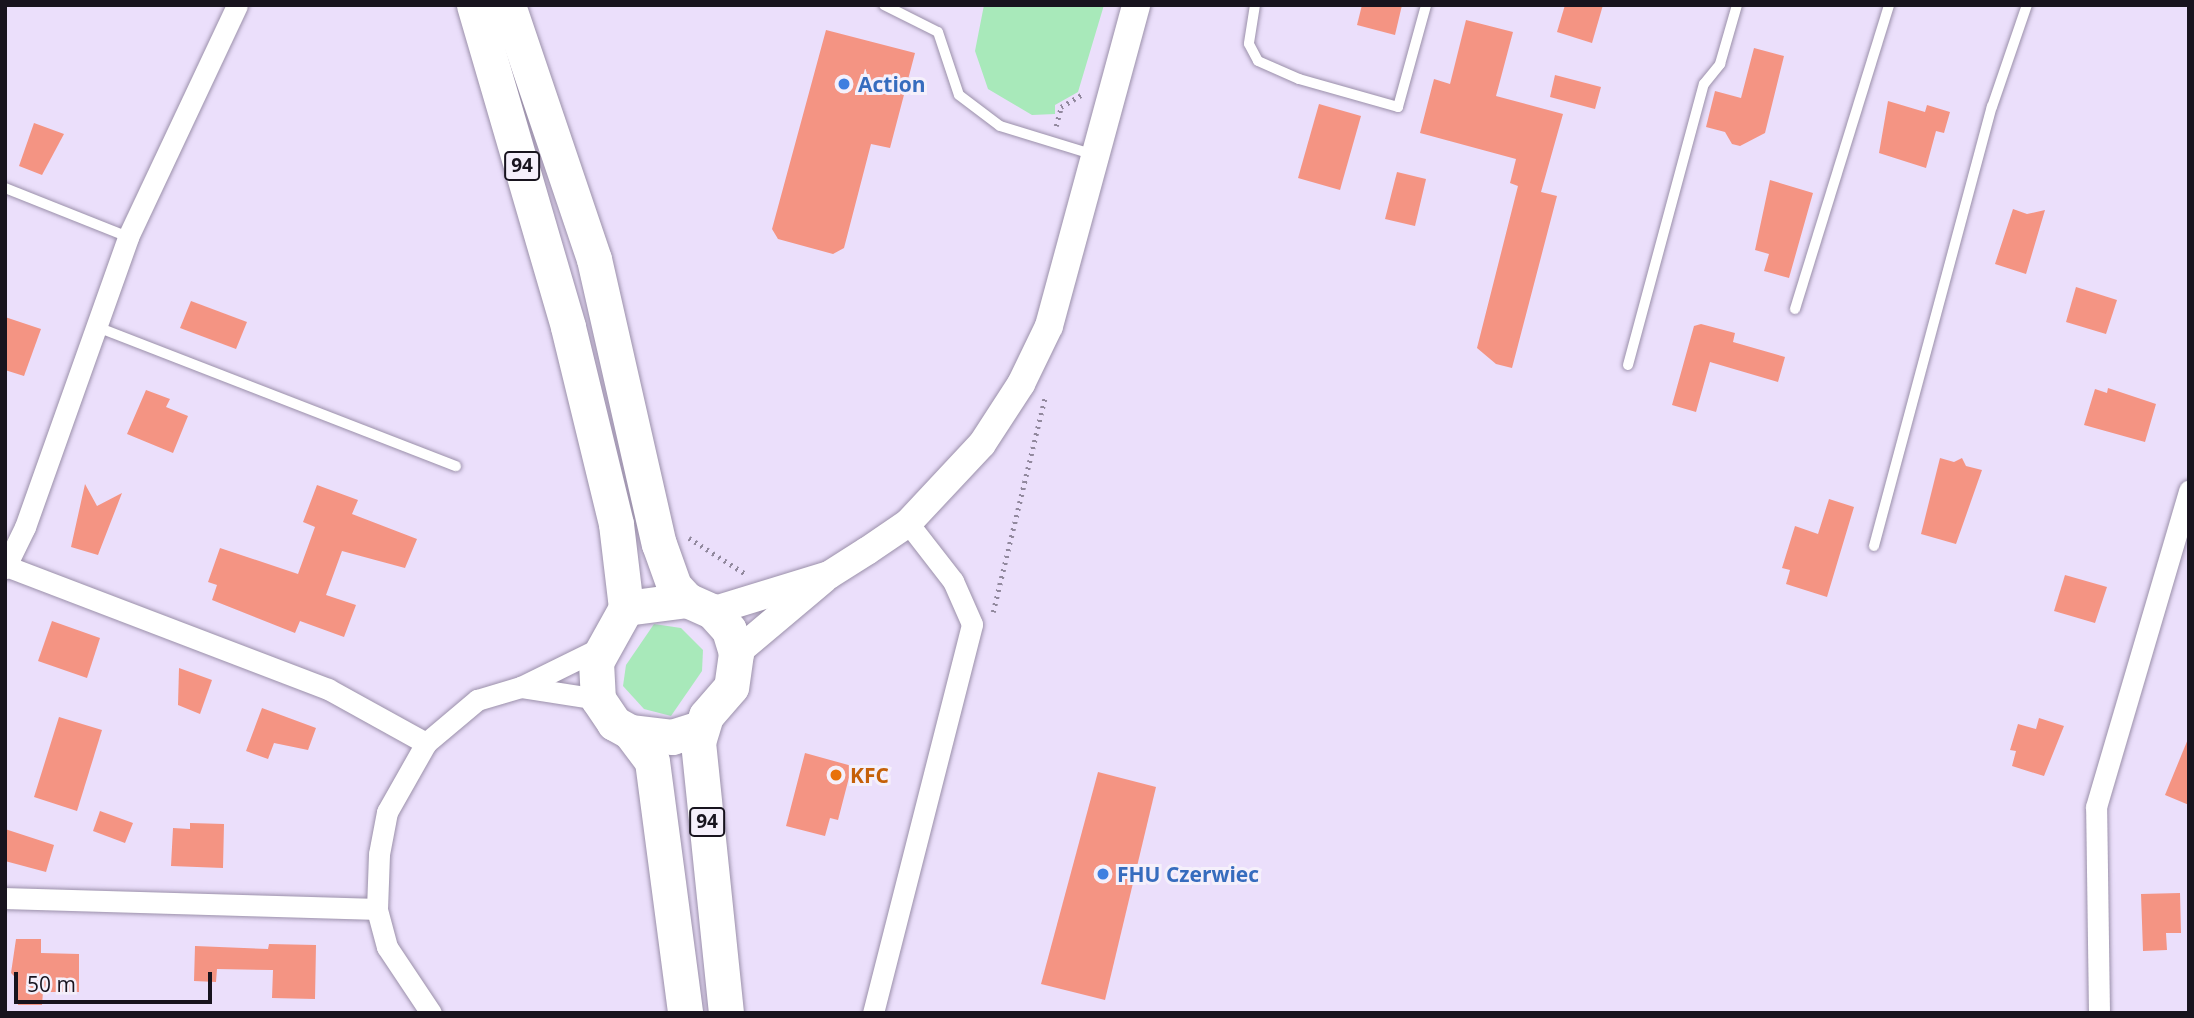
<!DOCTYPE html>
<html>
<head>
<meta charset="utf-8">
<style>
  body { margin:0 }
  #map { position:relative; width:2194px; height:1018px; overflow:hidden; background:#ebdffb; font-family:"Open Sans",sans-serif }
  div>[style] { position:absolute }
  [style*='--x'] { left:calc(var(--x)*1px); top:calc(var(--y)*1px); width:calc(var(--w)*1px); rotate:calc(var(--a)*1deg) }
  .green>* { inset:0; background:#a8e9ba }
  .building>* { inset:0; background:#f49483 }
  .path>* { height:4.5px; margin-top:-2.25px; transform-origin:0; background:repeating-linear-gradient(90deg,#91889d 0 2px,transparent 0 7px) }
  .roads { filter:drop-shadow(0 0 2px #9b90aa) drop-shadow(0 0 2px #9b90aa) }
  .service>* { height:10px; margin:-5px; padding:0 5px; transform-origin:5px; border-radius:5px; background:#fff }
  .minor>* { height:21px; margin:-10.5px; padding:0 10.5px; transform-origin:10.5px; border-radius:10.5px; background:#fff }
  .tertiary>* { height:28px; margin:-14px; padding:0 14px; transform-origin:14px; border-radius:14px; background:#fff }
  .primary>* { height:35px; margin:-17.5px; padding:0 17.5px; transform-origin:17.5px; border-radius:17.5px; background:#fff }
  .dots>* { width:19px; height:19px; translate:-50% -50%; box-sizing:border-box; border:4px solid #f5f0fb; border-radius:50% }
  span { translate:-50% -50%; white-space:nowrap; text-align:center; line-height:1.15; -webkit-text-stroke:6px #f5f0fb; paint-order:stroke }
  .shield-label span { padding:2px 5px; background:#f5f0fb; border:2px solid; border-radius:5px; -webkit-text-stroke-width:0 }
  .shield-label { font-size:19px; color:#18141e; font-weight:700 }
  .shop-label { font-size:21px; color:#366cbe; font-weight:700 }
  .left { translate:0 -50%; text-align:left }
  .food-label { font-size:21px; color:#c56008; font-weight:700 }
  .frame { position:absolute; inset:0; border:7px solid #18141e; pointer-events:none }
  .scale { position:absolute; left:14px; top:972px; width:198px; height:32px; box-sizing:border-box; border:4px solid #18141e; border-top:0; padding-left:9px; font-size:21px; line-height:24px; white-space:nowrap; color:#18141e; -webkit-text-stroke:5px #f5f0fb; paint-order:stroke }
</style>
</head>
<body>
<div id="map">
  <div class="green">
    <i style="clip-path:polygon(984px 5px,1104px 5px,1078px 92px,1055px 105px,1055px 114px,1032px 115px,988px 89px,975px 51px)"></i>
    <i style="clip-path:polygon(654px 624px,681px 628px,703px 650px,702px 671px,671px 716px,644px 709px,623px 686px,626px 665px)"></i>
  </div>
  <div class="building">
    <i style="clip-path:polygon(1362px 5px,1402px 5px,1395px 35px,1357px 25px)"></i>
    <i style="clip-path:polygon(1565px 5px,1603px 5px,1592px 43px,1557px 32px)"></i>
    <i style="clip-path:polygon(1466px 20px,1513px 32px,1496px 96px,1563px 114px,1541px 192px,1557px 196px,1512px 368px,1496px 364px,1477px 348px,1518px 186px,1510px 183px,1516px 159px,1420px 133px,1434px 79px,1450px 84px)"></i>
    <i style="clip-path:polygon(826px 30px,915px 53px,890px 148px,871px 144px,844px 248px,833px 254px,778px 239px,772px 229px)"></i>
    <i style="clip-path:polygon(1754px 48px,1784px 56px,1765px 133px,1740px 146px,1732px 144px,1725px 132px,1706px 127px,1715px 91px,1741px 98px)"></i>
    <i style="clip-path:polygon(1555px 75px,1601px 87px,1595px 109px,1550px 97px)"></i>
    <i style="clip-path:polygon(1888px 101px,1925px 112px,1927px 105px,1950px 112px,1944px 133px,1936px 131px,1926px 168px,1879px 153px)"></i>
    <i style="clip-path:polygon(1319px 104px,1361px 116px,1340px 190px,1298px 178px)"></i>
    <i style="clip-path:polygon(34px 123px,64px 134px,42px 175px,19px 166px)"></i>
    <i style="clip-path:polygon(1397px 172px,1426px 179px,1415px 226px,1385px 219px)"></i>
    <i style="clip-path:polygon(1770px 180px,1813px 193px,1789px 278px,1764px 271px,1769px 254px,1755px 250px)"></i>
    <i style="clip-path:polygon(2013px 209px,2027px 214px,2045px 210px,2026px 274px,1995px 264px)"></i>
    <i style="clip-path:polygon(2076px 287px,2117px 300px,2106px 334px,2066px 322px)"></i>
    <i style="clip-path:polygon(191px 301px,247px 322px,236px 349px,180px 328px)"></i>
    <i style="clip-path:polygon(5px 317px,41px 329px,24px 376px,5px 370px)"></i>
    <i style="clip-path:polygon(1701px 324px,1735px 333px,1733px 342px,1785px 357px,1778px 382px,1710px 362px,1696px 412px,1672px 405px,1694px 326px)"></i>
    <i style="clip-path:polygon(2108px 388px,2156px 404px,2145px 442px,2084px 425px,2095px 389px,2107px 393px)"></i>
    <i style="clip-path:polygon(146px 390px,170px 399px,166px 407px,188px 416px,173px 453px,127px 434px)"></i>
    <i style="clip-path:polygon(1940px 458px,1954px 462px,1962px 458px,1966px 466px,1982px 470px,1956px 544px,1921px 534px)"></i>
    <i style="clip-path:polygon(85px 484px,97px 506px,122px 493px,98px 555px,71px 547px)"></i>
    <i style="clip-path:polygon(317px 485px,358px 500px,352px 514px,417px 539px,405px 568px,342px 551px,326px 595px,356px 605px,344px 637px,300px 621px,295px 633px,212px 600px,217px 585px,208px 582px,220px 548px,298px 574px,315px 527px,303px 522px)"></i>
    <i style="clip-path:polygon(1829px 499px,1854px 507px,1827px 597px,1786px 584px,1790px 570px,1782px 568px,1795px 526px,1818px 534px)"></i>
    <i style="clip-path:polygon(2065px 575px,2107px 587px,2095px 623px,2054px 611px)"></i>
    <i style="clip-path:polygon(52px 621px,100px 638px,87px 678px,38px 661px)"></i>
    <i style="clip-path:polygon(179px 668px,212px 680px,200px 714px,178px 705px)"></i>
    <i style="clip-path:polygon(262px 708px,316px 728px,308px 750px,274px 743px,268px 759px,246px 751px)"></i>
    <i style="clip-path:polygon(59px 717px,102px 730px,77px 811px,34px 797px)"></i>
    <i style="clip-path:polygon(2039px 718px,2064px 726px,2044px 776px,2012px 766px,2016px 751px,2010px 750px,2018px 724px,2036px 729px)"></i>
    <i style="clip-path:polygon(2188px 739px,2189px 739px,2189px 805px,2165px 795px)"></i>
    <i style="clip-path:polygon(805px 753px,852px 766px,838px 820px,830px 818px,825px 836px,786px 826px)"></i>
    <i style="clip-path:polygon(1098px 772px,1156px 787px,1105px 1000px,1041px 984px)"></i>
    <i style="clip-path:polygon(100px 811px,133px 823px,125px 843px,93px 831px)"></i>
    <i style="clip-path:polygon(190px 823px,224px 824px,223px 868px,171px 866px,173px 828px,190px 829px)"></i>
    <i style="clip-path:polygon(5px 829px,54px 845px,46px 872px,5px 861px)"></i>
    <i style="clip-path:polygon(2180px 893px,2181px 933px,2166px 933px,2167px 950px,2143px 951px,2141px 894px)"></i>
    <i style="clip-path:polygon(16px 939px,41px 939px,41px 953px,79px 954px,79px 992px,43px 992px,42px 1005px,18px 1005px,18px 980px,11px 973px)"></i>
    <i style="clip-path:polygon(269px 944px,316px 945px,315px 999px,272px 998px,273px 970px,217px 969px,216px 982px,194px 981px,195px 946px,268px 949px)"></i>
  </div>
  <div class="path">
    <i style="--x:1056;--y:126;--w:20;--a:-75"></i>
    <i style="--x:1061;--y:107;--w:27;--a:-31"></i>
    <i style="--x:689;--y:538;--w:67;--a:32.3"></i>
    <i style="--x:993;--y:612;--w:221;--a:-76.4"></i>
  </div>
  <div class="roads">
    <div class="service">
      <i style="--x:884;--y:5;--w:60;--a:26.6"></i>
      <i style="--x:938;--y:32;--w:66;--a:71.6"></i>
      <i style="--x:959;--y:95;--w:51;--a:37.1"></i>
      <i style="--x:1000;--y:126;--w:99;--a:17"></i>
      <i style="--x:1255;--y:5;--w:39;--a:99"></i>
      <i style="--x:1249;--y:44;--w:19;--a:62"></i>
      <i style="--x:1258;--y:61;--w:45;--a:23.7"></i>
      <i style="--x:1299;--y:79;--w:103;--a:15.8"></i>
      <i style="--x:1398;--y:107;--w:106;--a:-74.6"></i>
      <i style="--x:5;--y:188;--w:132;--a:21.7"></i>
      <i style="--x:1795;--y:309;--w:318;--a:-72.8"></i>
      <i style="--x:97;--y:327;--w:385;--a:21.2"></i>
      <i style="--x:1628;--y:365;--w:291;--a:-74.9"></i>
      <i style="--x:1704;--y:84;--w:26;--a:-51"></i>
      <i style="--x:1720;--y:64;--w:61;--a:-73.9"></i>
      <i style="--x:1874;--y:546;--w:455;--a:-75"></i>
      <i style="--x:1992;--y:107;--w:108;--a:-71.1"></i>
    </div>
    <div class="minor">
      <i style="--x:6;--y:566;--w:345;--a:20.9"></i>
      <i style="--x:328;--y:689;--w:112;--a:28.9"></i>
      <i style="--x:5;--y:568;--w:46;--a:-64"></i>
      <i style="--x:25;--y:527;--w:308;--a:-70.4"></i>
      <i style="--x:128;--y:237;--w:256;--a:-64.8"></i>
      <i style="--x:521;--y:687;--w:78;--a:8.9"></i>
      <i style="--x:5;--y:898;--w:372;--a:1.7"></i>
      <i style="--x:431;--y:1013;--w:79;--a:-123.7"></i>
      <i style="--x:387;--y:947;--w:39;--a:-105"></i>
      <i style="--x:377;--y:909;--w:55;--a:-87.9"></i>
      <i style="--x:379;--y:854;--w:43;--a:-79.2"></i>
      <i style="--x:387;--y:812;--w:79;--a:-60.5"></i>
      <i style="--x:426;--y:743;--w:67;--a:-40.1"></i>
      <i style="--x:477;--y:700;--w:46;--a:-16.5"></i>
      <i style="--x:521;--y:687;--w:93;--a:-26.3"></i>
      <i style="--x:873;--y:1013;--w:401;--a:-75.7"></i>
      <i style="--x:972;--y:624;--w:47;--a:-113.8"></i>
      <i style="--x:953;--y:581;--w:73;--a:-127.8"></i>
      <i style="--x:2099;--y:1013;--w:206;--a:-90.8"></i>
      <i style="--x:2096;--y:807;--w:330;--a:-73.6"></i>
    </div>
    <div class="tertiary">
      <i style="--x:712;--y:611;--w:122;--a:-17.1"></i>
      <i style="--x:829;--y:575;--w:45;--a:-32.3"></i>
      <i style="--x:867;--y:551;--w:50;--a:-34.3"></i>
      <i style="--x:908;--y:523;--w:108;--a:-46.9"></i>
      <i style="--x:982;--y:444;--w:72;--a:-57"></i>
      <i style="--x:1021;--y:384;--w:64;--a:-64.2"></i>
      <i style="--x:1049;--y:326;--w:333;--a:-74.8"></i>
      <i style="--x:736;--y:653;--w:115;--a:-40.1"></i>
    </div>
    <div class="primary">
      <i style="--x:474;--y:5;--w:335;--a:73.7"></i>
      <i style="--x:568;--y:327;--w:203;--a:76.3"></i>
      <i style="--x:616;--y:524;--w:85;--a:83.2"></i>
      <i style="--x:626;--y:608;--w:62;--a:119.1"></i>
      <i style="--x:596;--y:662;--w:37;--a:87"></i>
      <i style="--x:598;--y:699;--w:29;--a:56"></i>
      <i style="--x:614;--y:723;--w:18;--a:29"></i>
      <i style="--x:630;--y:732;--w:42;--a:6.8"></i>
      <i style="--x:672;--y:737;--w:29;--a:-18"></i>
      <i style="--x:508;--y:5;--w:268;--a:71.3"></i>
      <i style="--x:594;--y:259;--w:292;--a:77.2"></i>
      <i style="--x:659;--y:544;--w:45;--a:70.3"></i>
      <i style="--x:674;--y:586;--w:19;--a:47"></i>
      <i style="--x:626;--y:608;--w:62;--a:-7.5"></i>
      <i style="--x:687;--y:600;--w:27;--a:24"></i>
      <i style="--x:712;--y:611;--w:25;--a:48"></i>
      <i style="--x:729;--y:630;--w:24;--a:73"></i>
      <i style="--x:736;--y:653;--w:34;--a:98"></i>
      <i style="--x:731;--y:687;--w:38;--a:131"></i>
      <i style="--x:706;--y:716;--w:27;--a:107"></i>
      <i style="--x:698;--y:742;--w:272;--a:84.1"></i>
      <i style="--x:630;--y:732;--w:36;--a:53"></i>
      <i style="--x:652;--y:761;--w:254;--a:82.5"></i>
    </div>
  </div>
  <div class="dots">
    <i style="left:844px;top:84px;background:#3f7fe0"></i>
    <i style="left:836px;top:775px;background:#e8710a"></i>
    <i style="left:1103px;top:874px;background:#3f7fe0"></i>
  </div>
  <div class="shield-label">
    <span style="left:522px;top:166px">94</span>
    <span style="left:707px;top:822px">94</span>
  </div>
  <div class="shop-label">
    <span class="left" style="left:858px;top:84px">Action</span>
    <span class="left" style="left:1117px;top:874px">FHU Czerwiec</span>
  </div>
  <div class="food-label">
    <span class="left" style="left:850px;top:775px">KFC</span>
  </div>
  <div class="frame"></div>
  <div class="scale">50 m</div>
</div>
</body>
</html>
